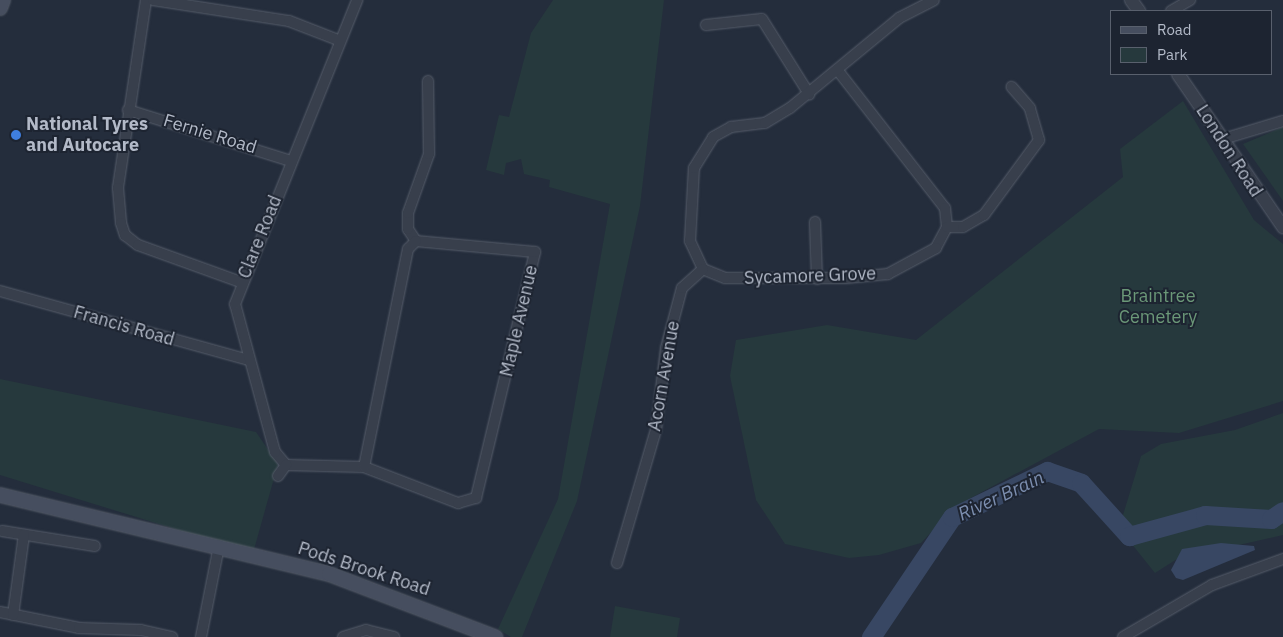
<!DOCTYPE html>
<html>
<head>
<meta charset="utf-8">
<style>
  body { margin:0 }
  #map { position:relative; width:1283px; height:637px; overflow:hidden; background:#242d3c; font-family:"IBM Plex Sans",sans-serif }
  div>[style] { position:absolute }
  [style*='--x'] { left:calc(var(--x)*1px); top:calc(var(--y)*1px); width:calc(var(--w)*1px); rotate:calc(var(--a)*1deg) }
  .green>* { inset:0; background:#26393d }
  .water>* { inset:0; background:#384763 }
  .river>* { height:19px; margin:-9.5px; padding:0 9.5px; transform-origin:9.5px; border-radius:9.5px; background:#384763 }
  .roads { filter:drop-shadow(0 0 1px #565d6a) drop-shadow(0 0 1px #565d6a) }
  .minor>* { height:10px; margin:-5px; padding:0 5px; transform-origin:5px; border-radius:5px; background:#383f4c }
  .tertiary>* { height:12px; margin:-6px; padding:0 6px; transform-origin:6px; border-radius:6px; background:#383f4c }
  .secondary>* { height:14px; margin:-7px; padding:0 7px; transform-origin:7px; border-radius:7px; background:#464e5f }
  .dots>* { width:14px; height:14px; translate:-50% -50%; box-sizing:border-box; border:2px solid #1d2431; border-radius:50% }
  span { translate:-50% -50%; white-space:nowrap; text-align:center; line-height:1.15; -webkit-text-stroke:4px #1d2431; paint-order:stroke }
  .poi-label { font-size:18px; color:#b3bac8; font-weight:700 }
  .left { translate:0 -50%; text-align:left }
  .street-label { font-size:18px; color:#b3bac8 }
  .park-label { font-size:18px; color:#6b9878 }
  .water-label { font-size:19px; color:#7c8eaf; font-style:italic }
  .legend { position:absolute; left:1110px; top:10px; width:162px; height:65px; box-sizing:border-box; background:#1d2431; border:1px solid #59606d; margin:0; padding:6px 9px; list-style:none; font-size:15px; color:#b3bac8 }
  .legend li { display:flex; align-items:center; gap:10px; height:25px }
  .legend b { width:25px; border:1px solid #59606d }
</style>
</head>
<body>
<div id="map">
  <div class="green">
    <i style="clip-path:polygon(664px 0,640px 206px,577px 501px,522px 637px,511px 637px,498px 629px,558px 499px,610px 204px,549px 187px,550px 180px,524px 174px,521px 159px,506px 163px,504px 175px,486px 170px,499px 115px,509px 117px,531px 33px,553px 0)"></i>
    <i style="clip-path:polygon(1183px 101px,1254px 220px,1283px 244px,1283px 401px,1179px 433px,1099px 429px,956px 506px,921px 543px,879px 555px,849px 558px,785px 544px,756px 500px,730px 376px,736px 340px,827px 325px,916px 340px,1123px 177px,1120px 149px)"></i>
    <i style="clip-path:polygon(1283px 127px,1283px 201px,1243px 144px)"></i>
    <i style="clip-path:polygon(0 379px,256px 432px,278px 464px,253px 553px,0 475px)"></i>
    <i style="clip-path:polygon(1283px 413px,1283px 535px,1177px 559px,1155px 573px,1119px 528px,1141px 456px,1161px 444px,1235px 430px)"></i>
    <i style="clip-path:polygon(615px 606px,680px 618px,677px 637px,610px 637px)"></i>
  </div>
  <div class="water">
    <i style="clip-path:polygon(1221px 543px,1254px 546px,1255px 550px,1183px 580px,1176px 578px,1171px 570px,1182px 549px)"></i>
  </div>
  <div class="river">
    <i style="--x:871;--y:637;--w:145;--a:-56"></i>
    <i style="--x:952;--y:517;--w:106;--a:-25.8"></i>
    <i style="--x:1047;--y:471;--w:36;--a:19"></i>
    <i style="--x:1081;--y:483;--w:72;--a:47.8"></i>
    <i style="--x:1129;--y:536;--w:79;--a:-15.4"></i>
    <i style="--x:1205;--y:515;--w:66;--a:3.5"></i>
    <i style="--x:1271;--y:519;--w:14;--a:-34"></i>
  </div>
  <div class="roads">
    <div class="minor">
      <i style="--x:146;--y:0;--w:190;--a:98.5"></i>
      <i style="--x:118;--y:188;--w:35;--a:85"></i>
      <i style="--x:121;--y:223;--w:13;--a:72"></i>
      <i style="--x:125;--y:235;--w:16;--a:38"></i>
      <i style="--x:138;--y:245;--w:109;--a:19.8"></i>
      <i style="--x:153;--y:0;--w:138;--a:8.8"></i>
      <i style="--x:289;--y:21;--w:53;--a:21.2"></i>
      <i style="--x:1171;--y:11;--w:22;--a:-30"></i>
      <i style="--x:706;--y:25;--w:56;--a:-6.1"></i>
      <i style="--x:762;--y:19;--w:89;--a:57.9"></i>
      <i style="--x:839;--y:72;--w:172;--a:52.1"></i>
      <i style="--x:945;--y:208;--w:19;--a:84"></i>
      <i style="--x:947;--y:227;--w:24;--a:118"></i>
      <i style="--x:936;--y:248;--w:55;--a:151.6"></i>
      <i style="--x:888;--y:274;--w:43;--a:174.7"></i>
      <i style="--x:845;--y:278;--w:120;--a:180"></i>
      <i style="--x:725;--y:278;--w:24;--a:-158"></i>
      <i style="--x:703;--y:269;--w:31;--a:-115"></i>
      <i style="--x:690;--y:241;--w:73;--a:-86.9"></i>
      <i style="--x:694;--y:168;--w:36;--a:-58"></i>
      <i style="--x:713;--y:137;--w:21;--a:-29"></i>
      <i style="--x:731;--y:127;--w:34;--a:-7"></i>
      <i style="--x:765;--y:123;--w:29;--a:-31"></i>
      <i style="--x:790;--y:108;--w:141;--a:-39.5"></i>
      <i style="--x:899;--y:18;--w:39;--a:-27"></i>
      <i style="--x:128;--y:110;--w:171;--a:17.4"></i>
      <i style="--x:1223;--y:139;--w:63;--a:-16.7"></i>
      <i style="--x:815;--y:222;--w:57;--a:88"></i>
      <i style="--x:947;--y:227;--w:16;--a:0"></i>
      <i style="--x:963;--y:227;--w:24;--a:-30"></i>
      <i style="--x:984;--y:215;--w:93;--a:-53.7"></i>
      <i style="--x:1039;--y:140;--w:33;--a:-106"></i>
      <i style="--x:1030;--y:108;--w:28;--a:-131"></i>
      <i style="--x:416;--y:241;--w:14;--a:-124"></i>
      <i style="--x:408;--y:229;--w:16;--a:-90"></i>
      <i style="--x:408;--y:213;--w:63;--a:-70.4"></i>
      <i style="--x:429;--y:154;--w:73;--a:-90.8"></i>
      <i style="--x:0;--y:291;--w:258;--a:15.5"></i>
      <i style="--x:286;--y:465;--w:78;--a:1.5"></i>
      <i style="--x:364;--y:467;--w:101;--a:21"></i>
      <i style="--x:458;--y:503;--w:19;--a:-16"></i>
      <i style="--x:476;--y:498;--w:253;--a:-76.5"></i>
      <i style="--x:535;--y:252;--w:120;--a:-174.7"></i>
      <i style="--x:416;--y:241;--w:11;--a:135"></i>
      <i style="--x:408;--y:249;--w:222;--a:101.4"></i>
      <i style="--x:286;--y:465;--w:17;--a:-130"></i>
      <i style="--x:275;--y:452;--w:153;--a:-105.1"></i>
      <i style="--x:235;--y:304;--w:328;--a:-68.1"></i>
      <i style="--x:278;--y:476;--w:14;--a:-54"></i>
      <i style="--x:2;--y:531;--w:94;--a:9.2"></i>
      <i style="--x:617;--y:563;--w:139;--a:-73.7"></i>
      <i style="--x:656;--y:430;--w:83;--a:-83"></i>
      <i style="--x:666;--y:348;--w:62;--a:-75.1"></i>
      <i style="--x:682;--y:288;--w:28;--a:-42"></i>
      <i style="--x:0;--y:612;--w:81;--a:11.4"></i>
      <i style="--x:79;--y:628;--w:62;--a:1.8"></i>
      <i style="--x:141;--y:630;--w:32;--a:13"></i>
      <i style="--x:13;--y:615;--w:81;--a:-82.2"></i>
      <i style="--x:201;--y:637;--w:93;--a:-78.8"></i>
      <i style="--x:343;--y:637;--w:24;--a:-17"></i>
      <i style="--x:366;--y:630;--w:29;--a:14"></i>
      <i style="--x:1123;--y:637;--w:103;--a:-30.3"></i>
      <i style="--x:1212;--y:585;--w:76;--a:-20.1"></i>
    </div>
    <div class="tertiary">
      <i style="--x:1131;--y:0;--w:14;--a:54"></i>
      <i style="--x:1178;--y:74;--w:186;--a:55.5"></i>
    </div>
    <div class="secondary">
      <i style="--x:0;--y:8;--w:9;--a:-69"></i>
      <i style="--x:0;--y:495;--w:338;--a:13.5"></i>
      <i style="--x:329;--y:574;--w:178;--a:20.8"></i>
    </div>
  </div>
  <div class="dots">
    <i style="left:16px;top:135px;background:#3f7fe0"></i>
  </div>
  <div class="poi-label">
    <span class="left" style="left:26px;top:135px">National Tyres<br>and Autocare</span>
  </div>
  <div class="street-label">
    <span style="left:210px;top:134px;rotate:17deg">Fernie Road</span>
    <span style="left:1229px;top:151px;rotate:57deg">London Road</span>
    <span style="left:260px;top:237px;rotate:-68deg">Clare Road</span>
    <span style="left:810px;top:276px;rotate:-2deg">Sycamore Grove</span>
    <span style="left:519px;top:321px;rotate:-77deg">Maple Avenue</span>
    <span style="left:124px;top:326px;rotate:16deg">Francis Road</span>
    <span style="left:664px;top:376px;rotate:-80deg">Acorn Avenue</span>
    <span style="left:364px;top:569px;rotate:18deg">Pods Brook Road</span>
  </div>
  <div class="park-label">
    <span style="left:1158px;top:307px">Braintree<br>Cemetery</span>
  </div>
  <div class="water-label">
    <span style="left:1001px;top:496px;rotate:-25deg">River Brain</span>
  </div>
  <ul class="legend">
  <li><b style="height:6px;background:#464e5f"></b>Road</li>
  <li><b style="height:14px;background:#26393d"></b>Park</li>
  </ul>
</div>
</body>
</html>
